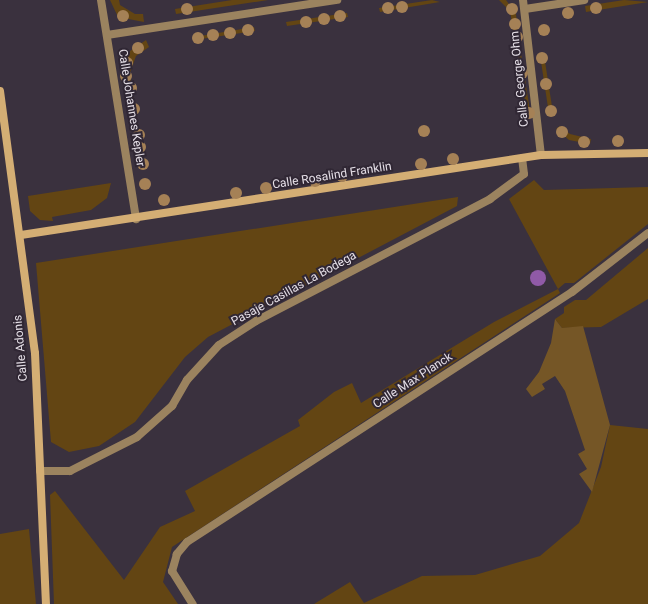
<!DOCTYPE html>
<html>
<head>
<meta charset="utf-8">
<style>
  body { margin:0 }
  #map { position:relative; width:648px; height:604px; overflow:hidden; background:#3a313e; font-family:Roboto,sans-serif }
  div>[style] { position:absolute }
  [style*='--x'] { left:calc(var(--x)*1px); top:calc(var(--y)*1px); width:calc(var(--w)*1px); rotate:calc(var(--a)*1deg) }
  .green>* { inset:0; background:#634513 }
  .forest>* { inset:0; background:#755626 }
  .water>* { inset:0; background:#905aa7 }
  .round { border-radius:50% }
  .lane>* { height:8px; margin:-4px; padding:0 4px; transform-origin:4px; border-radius:4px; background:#9b835f }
  .street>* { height:8px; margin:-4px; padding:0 4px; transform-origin:4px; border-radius:4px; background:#9b835f }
  .secondary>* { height:8px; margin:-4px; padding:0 4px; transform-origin:4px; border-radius:4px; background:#d4ae74 }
  .trees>* { width:12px; height:12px; margin:-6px; border-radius:50%; background:#a58156 }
  span { translate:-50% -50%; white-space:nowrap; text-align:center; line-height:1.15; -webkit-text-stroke:4px #302734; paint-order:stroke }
  .street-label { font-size:12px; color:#e5dfe7 }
</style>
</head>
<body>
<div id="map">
  <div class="green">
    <i style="clip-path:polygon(110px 0,119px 0,120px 5px,135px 14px,143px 14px,144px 22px,118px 17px)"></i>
    <i style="clip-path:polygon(232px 0,268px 0,176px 14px,175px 9px)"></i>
    <i style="clip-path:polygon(432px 0,440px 2px,380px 12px,379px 8px)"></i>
    <i style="clip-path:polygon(499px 0,506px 0,516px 14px,519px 42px,515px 42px,510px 11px)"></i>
    <i style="clip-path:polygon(624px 0,648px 2px,586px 12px,585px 6px)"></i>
    <i style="clip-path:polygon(347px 13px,348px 17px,287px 26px,286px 22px)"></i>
    <i style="clip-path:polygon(254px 27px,255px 31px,194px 40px,194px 37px)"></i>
    <i style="clip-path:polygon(146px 40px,149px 47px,136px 56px,130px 73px,145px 168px,141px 169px,127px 81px,122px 82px,121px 76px,130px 51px)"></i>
    <i style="clip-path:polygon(521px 54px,530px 111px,527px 117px,518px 55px)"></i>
    <i style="clip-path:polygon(540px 55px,544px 55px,553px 113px,549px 114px)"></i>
    <i style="clip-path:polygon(560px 126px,570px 134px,591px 139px,590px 144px,569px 140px,556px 129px)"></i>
    <i style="clip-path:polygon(534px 180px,544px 190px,648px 187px,648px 224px,574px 283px,565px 283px,558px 289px,560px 293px,172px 547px,163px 582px,178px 604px,54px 604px,50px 495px,55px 491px,124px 580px,160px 527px,195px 511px,185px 491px,300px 426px,298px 420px,334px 392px,352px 383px,361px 403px,494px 322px,558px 289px,509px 199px)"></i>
    <i style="clip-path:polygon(111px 183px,107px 198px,91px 210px,52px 217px,53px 221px,40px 220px,30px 211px,28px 196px)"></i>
    <i style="clip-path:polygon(458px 197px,457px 206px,208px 337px,185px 357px,135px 422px,99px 446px,69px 452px,51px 442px,36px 263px)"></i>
    <i style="clip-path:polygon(648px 248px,648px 299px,601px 327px,562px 328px,555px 319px,564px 313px,564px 307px,575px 300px,586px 300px)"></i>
    <i style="clip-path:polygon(610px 425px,648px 429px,648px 604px,314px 604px,350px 582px,364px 603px,422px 576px,475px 575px,540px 556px,579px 523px,601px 467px)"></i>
    <i style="clip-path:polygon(29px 529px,36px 604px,0 604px,0 534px)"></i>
  </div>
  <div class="forest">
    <i style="clip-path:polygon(555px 319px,562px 328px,583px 326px,610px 425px,592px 492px,579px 474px,587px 469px,578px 454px,585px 450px,565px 391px,555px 376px,542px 384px,545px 389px,532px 397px,526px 389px,539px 372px,551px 343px)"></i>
  </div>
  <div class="water">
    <i class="round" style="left:530px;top:270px;width:16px;height:16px"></i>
  </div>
  <div class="lane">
    <i style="--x:187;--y:542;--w:16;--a:130"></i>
    <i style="--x:177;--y:554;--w:18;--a:106"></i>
    <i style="--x:172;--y:571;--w:39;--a:58"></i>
  </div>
  <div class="street">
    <i style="--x:101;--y:0;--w:222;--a:80.9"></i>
    <i style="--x:523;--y:0;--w:156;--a:83.4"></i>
    <i style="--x:525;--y:9;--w:60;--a:-8.7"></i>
    <i style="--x:107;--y:35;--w:233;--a:-8.7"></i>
    <i style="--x:40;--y:471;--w:30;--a:0"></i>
    <i style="--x:70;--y:471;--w:75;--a:-26.9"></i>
    <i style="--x:137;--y:437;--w:47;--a:-41.5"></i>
    <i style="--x:172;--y:406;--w:30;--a:-60"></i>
    <i style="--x:187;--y:380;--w:47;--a:-47.6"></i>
    <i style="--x:219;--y:345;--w:44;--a:-33"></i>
    <i style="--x:256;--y:321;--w:264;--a:-27.5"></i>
    <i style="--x:490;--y:199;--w:42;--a:-36.3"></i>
    <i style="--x:524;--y:174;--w:16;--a:-97"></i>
    <i style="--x:187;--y:542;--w:459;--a:-33"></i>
    <i style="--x:572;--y:292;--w:96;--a:-37.8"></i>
  </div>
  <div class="secondary">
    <i style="--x:0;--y:91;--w:264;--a:82.4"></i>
    <i style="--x:35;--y:353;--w:251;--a:87.5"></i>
    <i style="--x:21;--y:235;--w:526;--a:-8.75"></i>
    <i style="--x:541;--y:155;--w:107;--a:-1.1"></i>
  </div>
  <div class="trees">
    <i style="left:402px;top:7px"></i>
    <i style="left:388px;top:8px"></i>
    <i style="left:596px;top:8px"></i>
    <i style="left:187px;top:9px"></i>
    <i style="left:512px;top:9px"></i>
    <i style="left:568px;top:13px"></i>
    <i style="left:123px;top:16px"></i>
    <i style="left:340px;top:16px"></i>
    <i style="left:324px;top:19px"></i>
    <i style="left:306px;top:22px"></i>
    <i style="left:515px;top:24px"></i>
    <i style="left:248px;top:30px"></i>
    <i style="left:544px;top:30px"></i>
    <i style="left:230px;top:33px"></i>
    <i style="left:213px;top:35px"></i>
    <i style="left:517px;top:37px"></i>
    <i style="left:198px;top:38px"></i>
    <i style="left:138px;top:48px"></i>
    <i style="left:542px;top:58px"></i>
    <i style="left:127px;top:63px"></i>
    <i style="left:522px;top:73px"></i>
    <i style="left:126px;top:76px"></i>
    <i style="left:546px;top:84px"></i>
    <i style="left:131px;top:88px"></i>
    <i style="left:134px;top:109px"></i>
    <i style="left:551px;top:111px"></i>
    <i style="left:529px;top:113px"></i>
    <i style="left:424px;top:131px"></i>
    <i style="left:562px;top:132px"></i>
    <i style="left:139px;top:135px"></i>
    <i style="left:618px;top:141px"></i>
    <i style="left:584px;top:142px"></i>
    <i style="left:140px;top:147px"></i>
    <i style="left:453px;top:159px"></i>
    <i style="left:143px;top:164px"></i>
    <i style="left:421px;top:164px"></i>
    <i style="left:342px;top:176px"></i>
    <i style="left:315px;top:181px"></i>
    <i style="left:145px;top:184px"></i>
    <i style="left:266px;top:188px"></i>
    <i style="left:236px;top:193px"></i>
    <i style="left:164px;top:200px"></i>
  </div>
  <div class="street-label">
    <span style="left:520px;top:79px;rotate:-96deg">Calle George Ohm</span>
    <span style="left:131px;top:108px;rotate:81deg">Calle Johannes Kepler</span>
    <span style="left:332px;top:176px;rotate:-9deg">Calle Rosalind Franklin</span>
    <span style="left:294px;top:289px;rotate:-29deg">Pasaje Casillas La Bodega</span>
    <span style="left:21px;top:348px;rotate:-95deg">Calle Adonis</span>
    <span style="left:413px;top:381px;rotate:-33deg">Calle Max Planck</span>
  </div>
</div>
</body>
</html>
